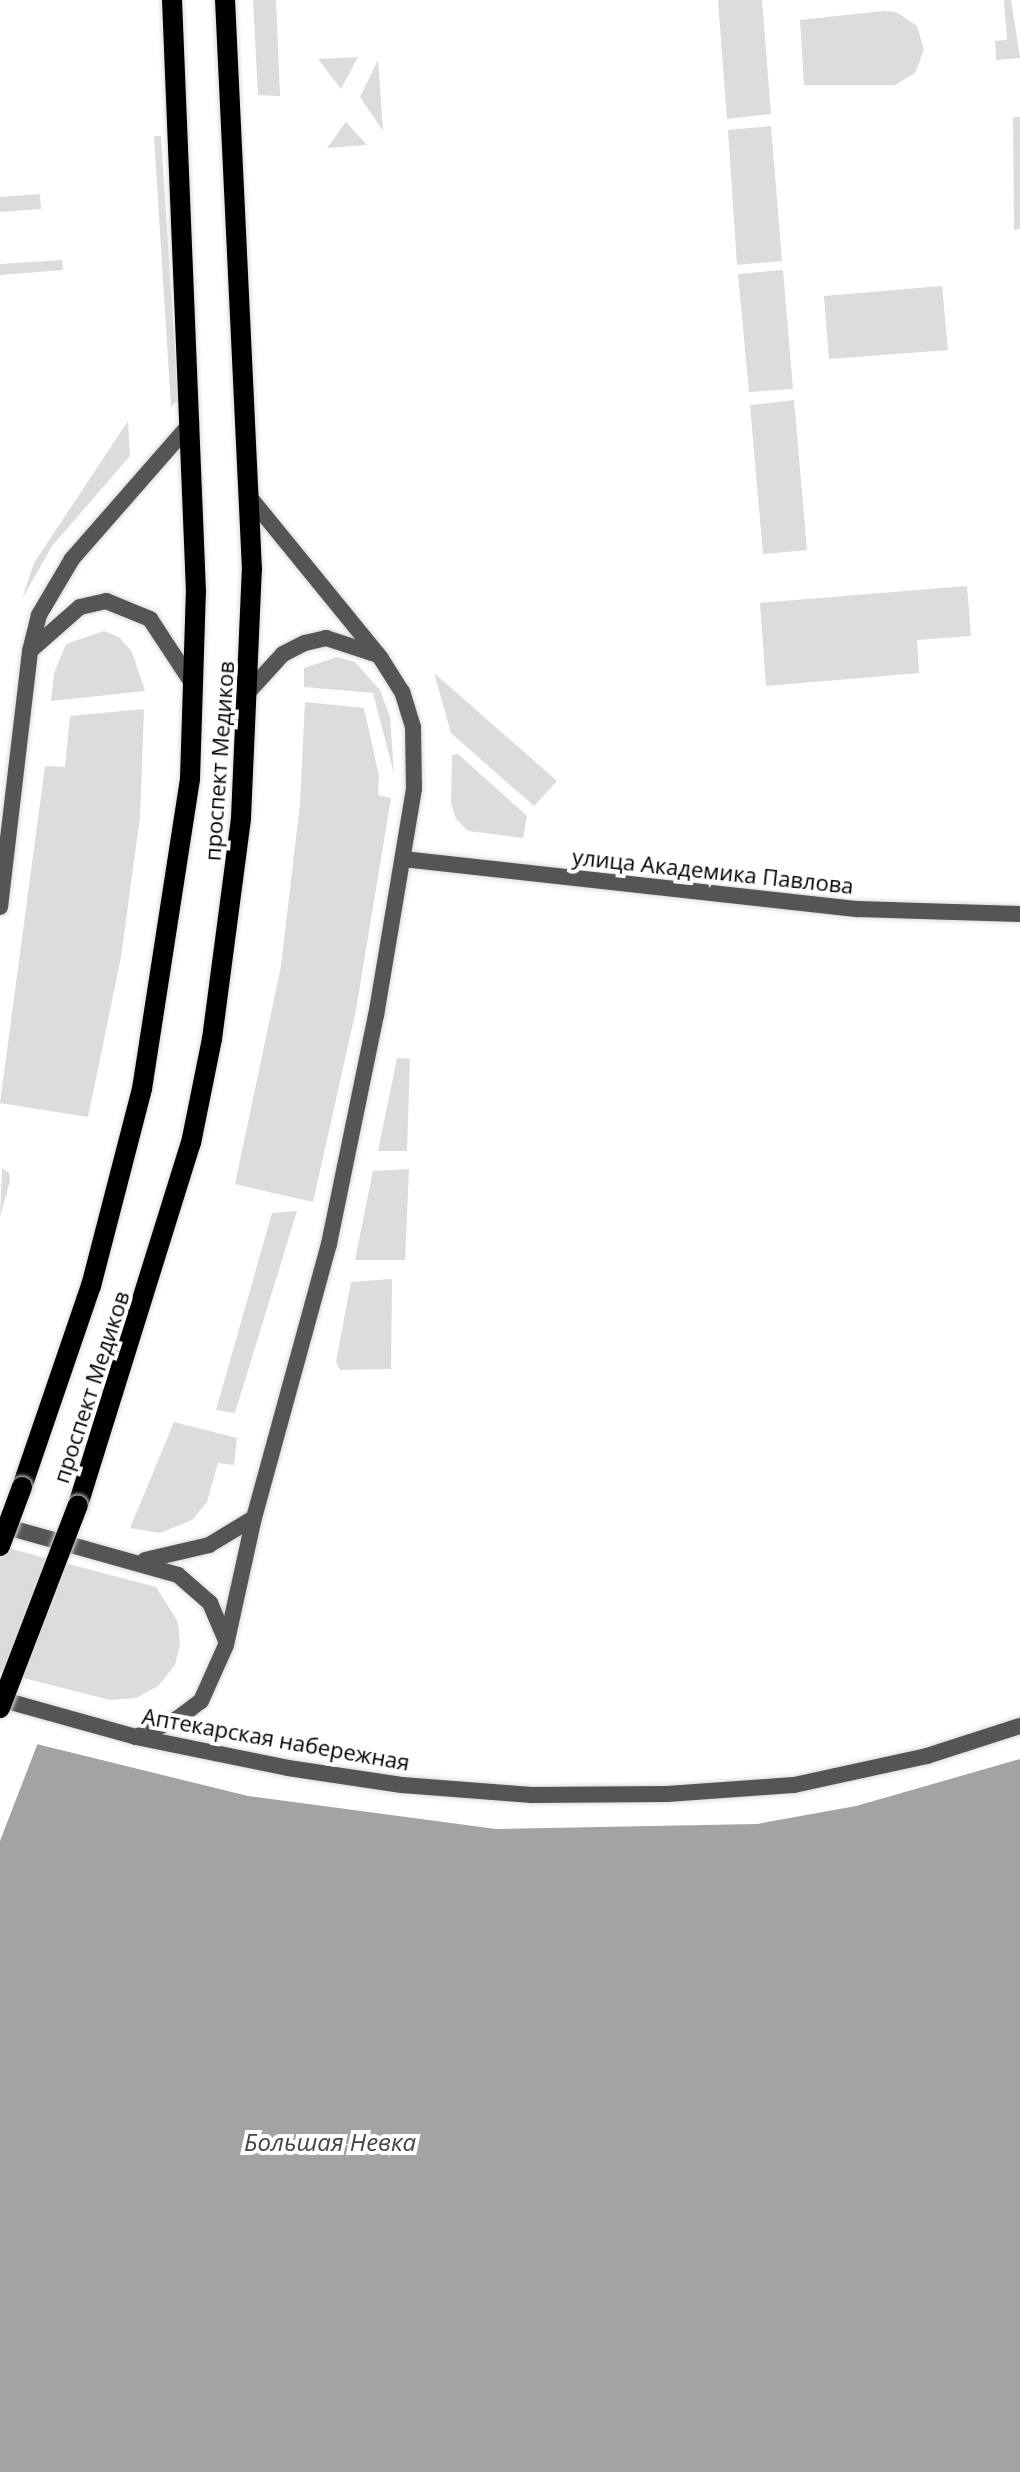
<!DOCTYPE html>
<html>
<head>
<meta charset="utf-8">
<style>
  body { margin:0 }
  #map { position:relative; width:1020px; height:2472px; overflow:hidden; background:#fff; font-family:"Open Sans",sans-serif }
  div>[style] { position:absolute }
  [style*='--x'] { left:calc(var(--x)*1px); top:calc(var(--y)*1px); width:calc(var(--w)*1px); rotate:calc(var(--a)*1deg) }
  .green>* { inset:0; background:#dcdcdc }
  .water>* { inset:0; background:#a3a3a3 }
  .pier>* { inset:0; background:#fff }
  .roads { filter:drop-shadow(0 0 2px #dbdbdb) drop-shadow(0 0 2px #dbdbdb) }
  .minor>* { height:16px; margin:-8px; padding:0 8px; transform-origin:8px; border-radius:8px; background:#555 }
  .tertiary>* { height:16px; margin:-8px; padding:0 8px; transform-origin:8px; border-radius:8px; background:#555 }
  .primary>* { height:20px; margin:-10px; padding:0 10px; transform-origin:10px; border-radius:10px; background:#000 }
  .bridges { filter:drop-shadow(0 0 2px #dbdbdb) drop-shadow(0 0 2px #dbdbdb) }
  .primary-bridge>* { height:20px; margin:-10px; padding:0 10px; transform-origin:10px; border-radius:10px; background:#000 }
  span { translate:-50% -50%; white-space:nowrap; text-align:center; line-height:1.15; -webkit-text-stroke:8px #fff; paint-order:stroke }
  .street-label { font-size:22px; color:#000 }
  .water-label { font-size:24px; color:#444; font-style:italic }
</style>
</head>
<body>
<div id="map">
  <div class="green">
    <i style="clip-path:polygon(253px 0,276px 0,280px 96px,258px 95px)"></i>
    <i style="clip-path:polygon(718px 0,762px 0,771px 114px,727px 119px)"></i>
    <i style="clip-path:polygon(1004px 0,1011px 0,1020px 58px,996px 60px,995px 41px,1007px 40px)"></i>
    <i style="clip-path:polygon(883px 11px,896px 12px,917px 26px,924px 50px,915px 73px,895px 85px,804px 85px,800px 20px)"></i>
    <i style="clip-path:polygon(358px 57px,341px 89px,318px 59px)"></i>
    <i style="clip-path:polygon(378px 60px,383px 131px,360px 97px)"></i>
    <i style="clip-path:polygon(1013px 117px,1020px 117px,1020px 229px,1014px 230px)"></i>
    <i style="clip-path:polygon(346px 122px,367px 145px,327px 148px)"></i>
    <i style="clip-path:polygon(771px 126px,782px 261px,737px 265px,728px 130px)"></i>
    <i style="clip-path:polygon(154px 136px,161px 136px,178px 400px,171px 407px)"></i>
    <i style="clip-path:polygon(40px 194px,41px 209px,0 212px,0 197px)"></i>
    <i style="clip-path:polygon(62px 260px,63px 270px,0 275px,0 264px)"></i>
    <i style="clip-path:polygon(783px 270px,793px 389px,749px 392px,738px 274px)"></i>
    <i style="clip-path:polygon(942px 286px,948px 350px,829px 359px,824px 296px)"></i>
    <i style="clip-path:polygon(794px 400px,807px 550px,763px 554px,750px 405px)"></i>
    <i style="clip-path:polygon(128px 421px,130px 456px,52px 546px,22px 599px,34px 563px)"></i>
    <i style="clip-path:polygon(967px 586px,971px 636px,917px 640px,919px 673px,766px 686px,760px 603px)"></i>
    <i style="clip-path:polygon(104px 631px,119px 637px,132px 652px,145px 691px,51px 701px,54px 673px,66px 644px)"></i>
    <i style="clip-path:polygon(337px 657px,355px 662px,380px 690px,390px 717px,394px 774px,373px 693px,304px 687px,304px 668px)"></i>
    <i style="clip-path:polygon(434px 673px,557px 781px,534px 806px,451px 733px)"></i>
    <i style="clip-path:polygon(305px 702px,364px 708px,379px 776px,378px 795px,391px 798px,356px 1010px,313px 1202px,235px 1184px,281px 966px,300px 804px)"></i>
    <i style="clip-path:polygon(144px 709px,140px 817px,121px 957px,88px 1117px,0 1103px,45px 766px,65px 767px,70px 716px)"></i>
    <i style="clip-path:polygon(458px 754px,527px 816px,523px 838px,468px 831px,456px 819px,451px 803px,452px 755px)"></i>
    <i style="clip-path:polygon(397px 1058px,410px 1059px,407px 1151px,378px 1151px)"></i>
    <i style="clip-path:polygon(2px 1168px,9px 1173px,10px 1181px,0 1217px)"></i>
    <i style="clip-path:polygon(409px 1169px,405px 1260px,355px 1260px,373px 1171px)"></i>
    <i style="clip-path:polygon(297px 1211px,235px 1413px,216px 1410px,272px 1213px)"></i>
    <i style="clip-path:polygon(392px 1279px,391px 1369px,340px 1370px,336px 1362px,351px 1282px)"></i>
    <i style="clip-path:polygon(174px 1422px,237px 1438px,234px 1465px,218px 1463px,207px 1502px,192px 1520px,160px 1533px,130px 1528px)"></i>
    <i style="clip-path:polygon(0 1546px,156px 1587px,178px 1622px,180px 1644px,175px 1665px,158px 1686px,136px 1698px,110px 1700px,0 1672px)"></i>
  </div>
  <div class="water">
    <i style="clip-path:polygon(0 1735px,248px 1796px,496px 1829px,757px 1824px,856px 1806px,1020px 1759px,1020px 2472px,0 2472px)"></i>
  </div>
  <div class="pier">
    <i style="clip-path:polygon(0 1731px,39px 1740px,0 1841px)"></i>
  </div>
  <div class="roads">
    <div class="minor">
      <i style="--x:403;--y:859;--w:458;--a:6.3"></i>
      <i style="--x:858;--y:909;--w:162;--a:1.8"></i>
    </div>
    <div class="tertiary">
      <i style="--x:31;--y:650;--w:65;--a:-41.3"></i>
      <i style="--x:80;--y:607;--w:27;--a:-13"></i>
      <i style="--x:106;--y:601;--w:48;--a:22.2"></i>
      <i style="--x:150;--y:619;--w:80;--a:56.7"></i>
      <i style="--x:250;--y:690;--w:49;--a:-47.5"></i>
      <i style="--x:283;--y:654;--w:25;--a:-27"></i>
      <i style="--x:305;--y:643;--w:22;--a:-13"></i>
      <i style="--x:326;--y:638;--w:52;--a:18.1"></i>
      <i style="--x:0;--y:907;--w:258;--a:-83.3"></i>
      <i style="--x:30;--y:651;--w:37;--a:-76"></i>
      <i style="--x:39;--y:615;--w:65;--a:-59.5"></i>
      <i style="--x:72;--y:559;--w:181;--a:-48.8"></i>
      <i style="--x:0;--y:1525;--w:185;--a:15.7"></i>
      <i style="--x:178;--y:1575;--w:43;--a:41.2"></i>
      <i style="--x:210;--y:1603;--w:39;--a:67"></i>
      <i style="--x:145;--y:1560;--w:66;--a:-13.2"></i>
      <i style="--x:209;--y:1545;--w:52;--a:-31"></i>
      <i style="--x:0;--y:1699;--w:141;--a:15.6"></i>
      <i style="--x:136;--y:1737;--w:155;--a:11.5"></i>
      <i style="--x:288;--y:1768;--w:115;--a:8.5"></i>
      <i style="--x:402;--y:1785;--w:130;--a:4.4"></i>
      <i style="--x:532;--y:1795;--w:135;--a:-0.4"></i>
      <i style="--x:667;--y:1794;--w:127;--a:-4.1"></i>
      <i style="--x:794;--y:1785;--w:136;--a:-12.3"></i>
      <i style="--x:927;--y:1756;--w:98;--a:-17.9"></i>
      <i style="--x:136;--y:1737;--w:45;--a:-23.7"></i>
      <i style="--x:177;--y:1719;--w:30;--a:-37"></i>
      <i style="--x:201;--y:1701;--w:61;--a:-65.9"></i>
      <i style="--x:226;--y:1645;--w:130;--a:-77.6"></i>
      <i style="--x:254;--y:1518;--w:284;--a:-74.7"></i>
      <i style="--x:329;--y:1244;--w:233;--a:-78.4"></i>
      <i style="--x:376;--y:1016;--w:230;--a:-80.5"></i>
      <i style="--x:414;--y:789;--w:62;--a:-90.9"></i>
      <i style="--x:413;--y:727;--w:37;--a:-107"></i>
      <i style="--x:402;--y:692;--w:41;--a:-122.2"></i>
      <i style="--x:380;--y:657;--w:210;--a:-129.2"></i>
    </div>
    <div class="primary">
      <i style="--x:22;--y:1487;--w:213;--a:-71.1"></i>
      <i style="--x:91;--y:1286;--w:203;--a:-75.5"></i>
      <i style="--x:142;--y:1089;--w:314;--a:-81.2"></i>
      <i style="--x:190;--y:779;--w:187;--a:-88.2"></i>
      <i style="--x:196;--y:592;--w:592;--a:-92.32"></i>
      <i style="--x:78;--y:1505;--w:379;--a:-72.7"></i>
      <i style="--x:191;--y:1143;--w:106;--a:-78.6"></i>
      <i style="--x:212;--y:1039;--w:223;--a:-82.5"></i>
      <i style="--x:241;--y:818;--w:248;--a:-87.5"></i>
      <i style="--x:252;--y:570;--w:571;--a:-92.71"></i>
    </div>
  </div>
  <div class="bridges">
    <div class="primary-bridge">
      <i style="--x:0;--y:1546;--w:63;--a:-69.6"></i>
      <i style="--x:0;--y:1708;--w:217;--a:-69"></i>
    </div>
  </div>
  <div class="street-label">
    <span style="left:219px;top:761px;rotate:-86deg">проспект Медиков</span>
    <span style="left:713px;top:871px;rotate:6deg">улица Академика Павлова</span>
    <span style="left:91px;top:1387px;rotate:-72deg">проспект Медиков</span>
    <span style="left:276px;top:1739px;rotate:10deg">Аптекарская набережная</span>
  </div>
  <div class="water-label">
    <span style="left:330px;top:2142px">Большая Невка</span>
  </div>
</div>
</body>
</html>
